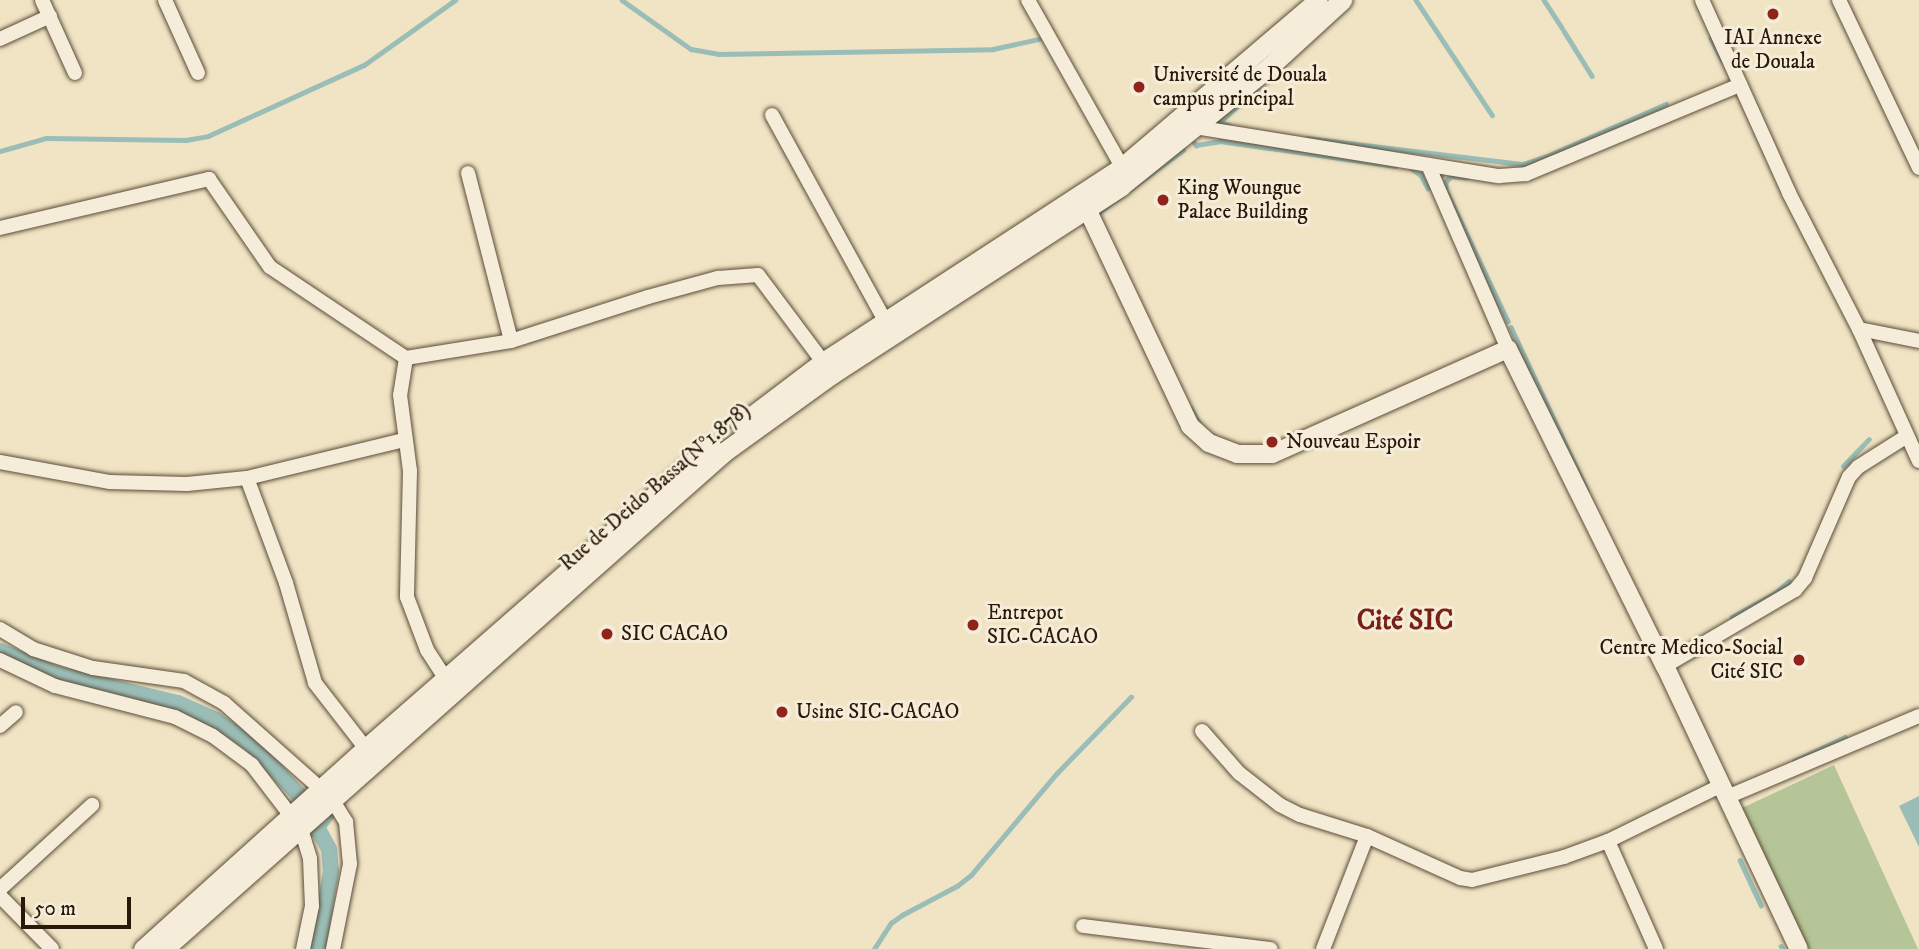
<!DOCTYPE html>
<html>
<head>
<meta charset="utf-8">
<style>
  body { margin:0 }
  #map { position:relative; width:1919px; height:949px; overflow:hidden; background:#f0e4c4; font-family:"IM FELL DW Pica",serif }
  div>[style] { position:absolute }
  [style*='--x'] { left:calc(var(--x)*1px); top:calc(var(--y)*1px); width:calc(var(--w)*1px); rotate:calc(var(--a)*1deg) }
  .green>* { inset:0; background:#b5c597 }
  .water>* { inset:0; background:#9abeb7 }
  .stream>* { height:4.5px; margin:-2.25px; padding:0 2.25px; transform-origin:2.25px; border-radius:2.25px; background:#9abeb7 }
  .canal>* { height:16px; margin:-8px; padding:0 8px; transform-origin:8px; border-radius:8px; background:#9abeb7 }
  .roads { filter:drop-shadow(0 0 2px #5c4c38) drop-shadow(0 0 2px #5c4c38) }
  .minor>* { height:14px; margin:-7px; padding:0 7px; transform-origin:7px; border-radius:7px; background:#f5edd9 }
  .tertiary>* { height:18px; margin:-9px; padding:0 9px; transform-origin:9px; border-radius:9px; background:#f5edd9 }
  .secondary>* { height:19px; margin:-9.5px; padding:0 9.5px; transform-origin:9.5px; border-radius:9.5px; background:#f5edd9 }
  .dots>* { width:19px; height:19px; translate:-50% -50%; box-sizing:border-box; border:4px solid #f5edd9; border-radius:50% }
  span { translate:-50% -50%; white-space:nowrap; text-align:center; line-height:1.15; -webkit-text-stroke:6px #f5edd9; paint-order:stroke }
  .poi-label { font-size:21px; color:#2a1909 }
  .left { translate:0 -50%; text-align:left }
  .right { translate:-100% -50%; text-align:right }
  .street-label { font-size:21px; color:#2a1909 }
  .district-label { font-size:28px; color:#7a1f14; font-weight:700 }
  .scale { position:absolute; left:21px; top:897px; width:110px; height:32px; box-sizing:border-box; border:4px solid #2a1909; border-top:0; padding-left:9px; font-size:21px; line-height:24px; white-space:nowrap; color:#2a1909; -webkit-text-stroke:5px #f5edd9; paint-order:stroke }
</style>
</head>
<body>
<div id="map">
  <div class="green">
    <i style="clip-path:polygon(1834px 765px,1918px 949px,1807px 949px,1742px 808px)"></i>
  </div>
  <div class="water">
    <i style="clip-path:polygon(1919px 796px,1919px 847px,1899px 806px)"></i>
  </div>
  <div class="stream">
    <i style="--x:622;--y:0;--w:85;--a:35.4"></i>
    <i style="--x:691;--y:49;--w:27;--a:10"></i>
    <i style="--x:718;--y:54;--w:275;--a:-1"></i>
    <i style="--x:993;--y:49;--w:47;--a:-12.3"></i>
    <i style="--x:1416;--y:0;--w:138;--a:56.5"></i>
    <i style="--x:1544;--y:0;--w:33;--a:57"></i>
    <i style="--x:1564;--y:31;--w:53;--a:58.1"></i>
    <i style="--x:1711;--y:38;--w:25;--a:63"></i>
    <i style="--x:1229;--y:126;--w:10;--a:-156"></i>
    <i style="--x:1220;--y:122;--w:52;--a:-42.6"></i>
    <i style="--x:1307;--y:138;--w:218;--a:6.9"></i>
    <i style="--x:1523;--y:164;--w:23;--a:-18"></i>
    <i style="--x:1545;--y:157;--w:132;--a:-23.7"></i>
    <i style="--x:1194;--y:142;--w:4;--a:56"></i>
    <i style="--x:1196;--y:145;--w:24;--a:-9"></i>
    <i style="--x:1220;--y:141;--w:177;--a:8.1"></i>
    <i style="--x:0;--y:151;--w:48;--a:-15.8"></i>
    <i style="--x:46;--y:138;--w:140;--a:0.8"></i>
    <i style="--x:186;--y:140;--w:22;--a:-10"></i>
    <i style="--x:208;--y:136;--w:171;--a:-24.5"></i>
    <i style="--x:364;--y:65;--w:112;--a:-35.5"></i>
    <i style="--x:1411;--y:168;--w:12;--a:35"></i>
    <i style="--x:1421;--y:175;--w:15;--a:62"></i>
    <i style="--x:1467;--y:178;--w:16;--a:-176"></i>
    <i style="--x:1451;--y:177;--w:7;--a:135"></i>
    <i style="--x:1446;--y:182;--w:8;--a:90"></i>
    <i style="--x:1446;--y:190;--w:145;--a:64.7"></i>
    <i style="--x:1094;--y:216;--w:111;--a:-36.6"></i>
    <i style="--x:1511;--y:327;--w:180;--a:65"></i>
    <i style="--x:1191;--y:408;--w:16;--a:60"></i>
    <i style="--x:713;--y:440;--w:30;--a:-40"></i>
    <i style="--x:1843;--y:466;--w:37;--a:-46"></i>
    <i style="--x:1732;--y:617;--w:49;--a:-29.2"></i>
    <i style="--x:1775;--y:593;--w:18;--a:-41"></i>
    <i style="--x:1664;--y:649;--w:12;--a:-5"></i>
    <i style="--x:1794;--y:761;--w:56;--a:-25.2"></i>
    <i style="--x:305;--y:836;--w:16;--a:-18"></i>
    <i style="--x:320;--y:831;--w:24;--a:-52"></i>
    <i style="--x:1740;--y:860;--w:50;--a:65"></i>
    <i style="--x:1781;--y:946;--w:4;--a:56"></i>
    <i style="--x:874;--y:949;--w:31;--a:-57"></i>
    <i style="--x:891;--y:923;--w:14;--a:-36"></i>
    <i style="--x:902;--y:915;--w:62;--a:-27.8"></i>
    <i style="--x:957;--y:886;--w:18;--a:-38"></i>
    <i style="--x:971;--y:875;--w:133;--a:-49.9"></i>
    <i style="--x:1057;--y:773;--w:106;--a:-45.8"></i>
  </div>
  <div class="canal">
    <i style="--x:0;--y:651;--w:61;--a:22"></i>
    <i style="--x:57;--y:674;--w:124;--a:13.5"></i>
    <i style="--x:178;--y:703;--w:42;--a:24.1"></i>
    <i style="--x:216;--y:720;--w:42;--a:34.4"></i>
    <i style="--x:251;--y:744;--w:71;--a:46.7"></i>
    <i style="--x:300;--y:796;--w:60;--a:61.3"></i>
    <i style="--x:329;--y:849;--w:22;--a:85"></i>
    <i style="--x:331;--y:871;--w:79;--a:99.5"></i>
  </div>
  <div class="roads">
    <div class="minor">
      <i style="--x:42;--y:0;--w:80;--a:65.7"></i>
      <i style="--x:165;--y:0;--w:80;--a:65.7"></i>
      <i style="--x:1028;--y:0;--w:192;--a:60.6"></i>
      <i style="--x:1702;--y:0;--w:212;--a:65.7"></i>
      <i style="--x:1789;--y:193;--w:153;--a:62.8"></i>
      <i style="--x:1859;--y:329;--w:145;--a:65.6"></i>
      <i style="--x:1839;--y:0;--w:186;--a:64.5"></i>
      <i style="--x:0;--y:39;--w:55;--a:-24.7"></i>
      <i style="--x:772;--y:115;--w:243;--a:61.2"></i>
      <i style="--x:1195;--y:127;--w:308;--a:9.2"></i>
      <i style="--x:1499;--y:176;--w:27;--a:-4"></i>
      <i style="--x:1526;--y:174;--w:232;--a:-22.6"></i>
      <i style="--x:1428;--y:165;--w:201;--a:66.5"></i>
      <i style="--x:468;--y:173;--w:173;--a:75.6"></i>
      <i style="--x:0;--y:228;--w:215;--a:-13.2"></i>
      <i style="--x:209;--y:179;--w:107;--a:55.3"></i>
      <i style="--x:270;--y:267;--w:164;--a:33.8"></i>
      <i style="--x:406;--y:358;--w:106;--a:-9.2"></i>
      <i style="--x:511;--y:341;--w:144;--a:-17.8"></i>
      <i style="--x:648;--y:297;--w:73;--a:-15.2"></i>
      <i style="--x:718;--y:278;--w:40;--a:-4.3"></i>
      <i style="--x:758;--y:275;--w:109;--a:53.2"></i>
      <i style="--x:1859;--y:329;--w:61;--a:11.3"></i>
      <i style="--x:406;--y:358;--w:37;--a:99"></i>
      <i style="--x:400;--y:395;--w:77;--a:82.5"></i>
      <i style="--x:410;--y:471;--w:126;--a:91.4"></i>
      <i style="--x:407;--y:597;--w:57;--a:69.3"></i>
      <i style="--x:427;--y:650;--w:35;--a:57"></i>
      <i style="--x:0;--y:462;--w:112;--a:10.3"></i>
      <i style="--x:110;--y:482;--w:77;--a:1.5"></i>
      <i style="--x:187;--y:484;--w:60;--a:-5.7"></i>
      <i style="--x:247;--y:478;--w:162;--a:-13.6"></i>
      <i style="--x:247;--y:478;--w:112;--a:69.6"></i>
      <i style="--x:286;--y:583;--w:104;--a:73.8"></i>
      <i style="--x:315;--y:683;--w:90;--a:52.2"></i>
      <i style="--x:0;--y:629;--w:39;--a:31"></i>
      <i style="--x:33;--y:649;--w:63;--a:17.6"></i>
      <i style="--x:93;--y:668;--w:92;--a:8.1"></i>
      <i style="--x:184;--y:681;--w:46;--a:28.8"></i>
      <i style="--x:224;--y:703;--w:130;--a:41.6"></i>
      <i style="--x:321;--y:789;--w:17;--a:45"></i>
      <i style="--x:333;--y:801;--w:25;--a:58"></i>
      <i style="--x:346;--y:822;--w:42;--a:84.6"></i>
      <i style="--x:350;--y:864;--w:87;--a:101.3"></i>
      <i style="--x:0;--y:660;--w:61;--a:25.3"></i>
      <i style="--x:55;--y:686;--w:124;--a:14.5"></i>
      <i style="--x:175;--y:717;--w:42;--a:26.6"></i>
      <i style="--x:213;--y:736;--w:49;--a:36.6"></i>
      <i style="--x:252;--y:765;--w:81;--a:52.6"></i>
      <i style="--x:301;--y:829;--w:31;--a:73"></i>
      <i style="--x:310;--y:859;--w:47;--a:87.6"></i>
      <i style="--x:312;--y:906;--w:44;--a:101.8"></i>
      <i style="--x:1665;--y:666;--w:151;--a:-30.3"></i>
      <i style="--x:1795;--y:590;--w:16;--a:-50"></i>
      <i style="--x:1805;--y:578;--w:110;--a:-66.5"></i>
      <i style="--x:1849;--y:477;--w:13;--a:-48"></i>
      <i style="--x:1858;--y:467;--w:58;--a:-32.3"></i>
      <i style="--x:0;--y:726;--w:21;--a:-41"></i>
      <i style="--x:1202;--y:731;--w:56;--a:48.6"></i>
      <i style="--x:1239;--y:773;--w:52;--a:38"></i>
      <i style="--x:1280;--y:805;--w:22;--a:27"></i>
      <i style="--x:1300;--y:815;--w:70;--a:17.4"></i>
      <i style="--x:1367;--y:836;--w:102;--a:24.3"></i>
      <i style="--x:1460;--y:878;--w:12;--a:9"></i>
      <i style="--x:1472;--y:880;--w:95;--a:-14"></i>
      <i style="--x:1564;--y:857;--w:47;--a:-20"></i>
      <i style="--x:1608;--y:841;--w:127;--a:-26.2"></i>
      <i style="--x:1727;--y:797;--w:208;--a:-22.9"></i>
      <i style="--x:1608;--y:841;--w:118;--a:66"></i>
      <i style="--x:0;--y:889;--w:125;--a:-42.4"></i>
      <i style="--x:0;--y:896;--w:74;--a:45.5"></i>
      <i style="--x:1083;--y:926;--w:189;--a:7"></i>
      <i style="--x:1323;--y:949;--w:121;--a:-68.7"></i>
    </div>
    <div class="tertiary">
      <i style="--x:1088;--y:211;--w:238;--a:64.6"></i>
      <i style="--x:1190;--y:426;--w:25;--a:42"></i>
      <i style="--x:1209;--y:443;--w:30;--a:21"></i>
      <i style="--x:1237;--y:454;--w:35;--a:0"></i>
      <i style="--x:1272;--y:454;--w:258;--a:-24"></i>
      <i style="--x:1508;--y:349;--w:354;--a:63.7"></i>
      <i style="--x:1665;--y:666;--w:313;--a:64.7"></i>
    </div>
    <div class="secondary">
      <i style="--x:741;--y:424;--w:103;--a:-37.1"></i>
      <i style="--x:823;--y:362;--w:357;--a:-33.1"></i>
      <i style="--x:1122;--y:167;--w:257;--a:-40.4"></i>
      <i style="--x:143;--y:949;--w:299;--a:-42"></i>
      <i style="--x:365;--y:749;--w:460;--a:-41.2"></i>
      <i style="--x:164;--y:949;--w:749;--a:-41.59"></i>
      <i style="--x:724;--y:452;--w:133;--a:-35.8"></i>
      <i style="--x:832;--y:374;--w:345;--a:-33"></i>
      <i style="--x:1121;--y:186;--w:191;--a:-38.8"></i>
      <i style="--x:1270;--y:66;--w:98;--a:-42.5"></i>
    </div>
  </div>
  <div class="dots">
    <i style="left:1773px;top:14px;background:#8f2418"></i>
    <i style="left:1139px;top:87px;background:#8f2418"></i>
    <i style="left:1163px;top:200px;background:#8f2418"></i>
    <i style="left:1272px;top:442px;background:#8f2418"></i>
    <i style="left:973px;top:625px;background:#8f2418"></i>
    <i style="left:607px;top:634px;background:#8f2418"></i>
    <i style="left:1799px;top:660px;background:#8f2418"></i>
    <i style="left:782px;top:712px;background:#8f2418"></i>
  </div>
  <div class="poi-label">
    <span style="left:1773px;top:50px">IAI Annexe<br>de Douala</span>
    <span class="left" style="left:1153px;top:87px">Université de Douala<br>campus principal</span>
    <span class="left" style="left:1177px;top:200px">King Woungue<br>Palace Building</span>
    <span class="left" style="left:1286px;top:442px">Nouveau Espoir</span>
    <span class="left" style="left:987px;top:625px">Entrepot<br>SIC-CACAO</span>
    <span class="left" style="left:621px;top:634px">SIC CACAO</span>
    <span class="right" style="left:1783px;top:660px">Centre Medico-Social<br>Cité SIC</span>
    <span class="left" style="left:796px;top:712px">Usine SIC-CACAO</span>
  </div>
  <div class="street-label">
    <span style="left:655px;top:487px;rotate:-41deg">Rue de Deido Bassa(N°1.878)</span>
  </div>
  <div class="district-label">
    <span style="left:1405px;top:621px">Cité SIC</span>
  </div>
  <div class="scale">50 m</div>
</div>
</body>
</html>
